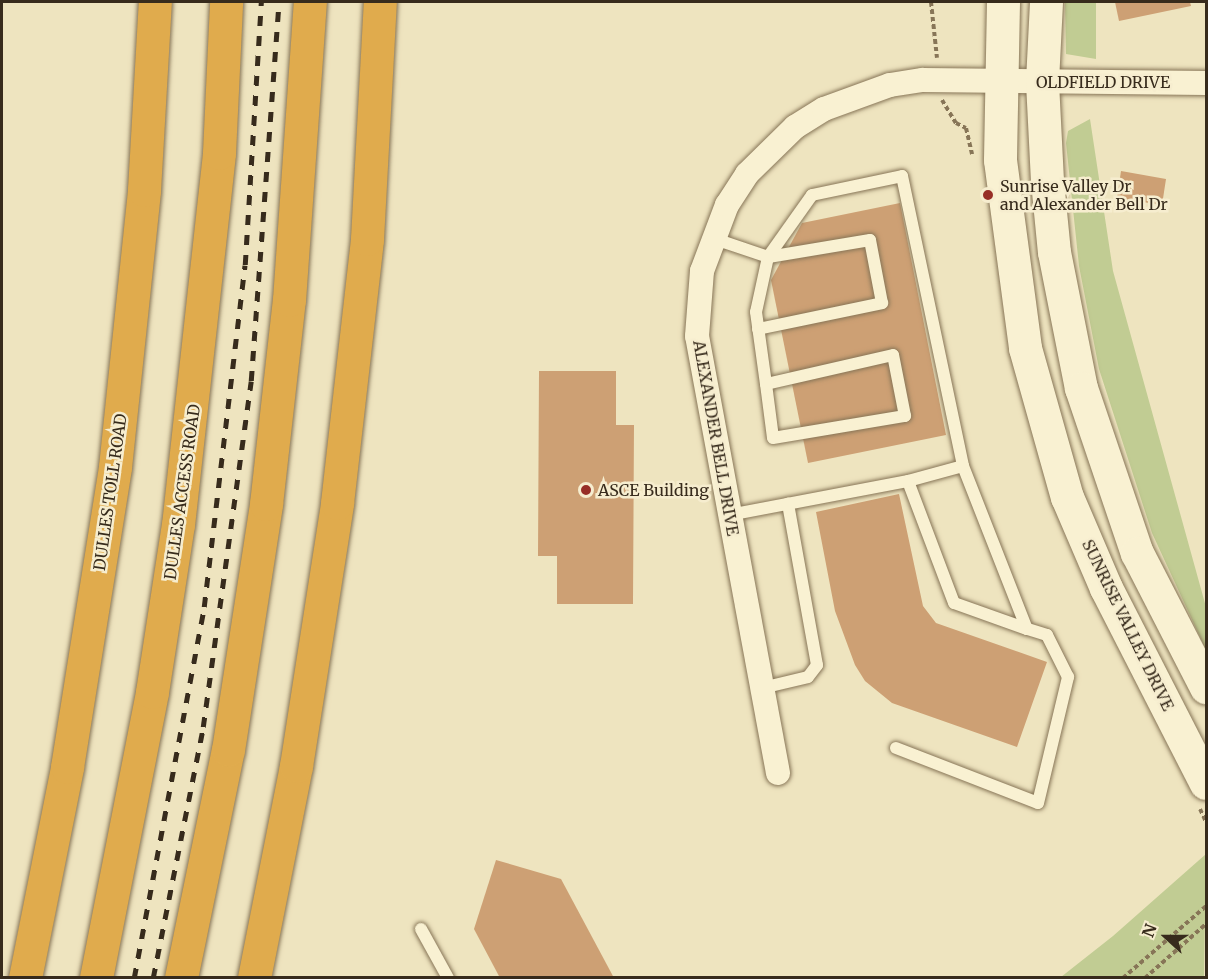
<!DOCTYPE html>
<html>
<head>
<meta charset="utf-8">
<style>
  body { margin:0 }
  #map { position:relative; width:1208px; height:979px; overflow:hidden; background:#eee4bf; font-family:Merriweather,serif }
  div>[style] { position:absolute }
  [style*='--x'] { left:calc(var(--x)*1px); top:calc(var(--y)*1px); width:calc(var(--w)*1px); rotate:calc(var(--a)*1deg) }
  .green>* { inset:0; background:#c1cc93 }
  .building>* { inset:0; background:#cda074 }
  .path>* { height:4px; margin-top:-2px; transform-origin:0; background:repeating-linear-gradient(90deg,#877557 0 4.5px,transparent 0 7.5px) }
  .roads { filter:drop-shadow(0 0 2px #877557) drop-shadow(0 0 2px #877557) }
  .lane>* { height:12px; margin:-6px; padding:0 6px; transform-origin:6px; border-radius:6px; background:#f9f1d2 }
  .street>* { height:24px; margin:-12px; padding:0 12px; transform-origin:12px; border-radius:12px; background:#f9f1d2 }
  .secondary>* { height:33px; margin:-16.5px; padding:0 16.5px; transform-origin:16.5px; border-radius:16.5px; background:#f9f1d2 }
  .highway>* { height:33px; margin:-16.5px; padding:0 16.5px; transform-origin:16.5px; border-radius:16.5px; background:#e0ab4d }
  .rail>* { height:4.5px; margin-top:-2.25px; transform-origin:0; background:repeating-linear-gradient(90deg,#372b1c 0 10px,transparent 0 20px) }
  .dots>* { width:16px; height:16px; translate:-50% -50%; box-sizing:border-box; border:3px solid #f6edcf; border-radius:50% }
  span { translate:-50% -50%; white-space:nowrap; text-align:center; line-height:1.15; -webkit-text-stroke:5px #f6edcf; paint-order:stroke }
  .street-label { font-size:16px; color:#372b1c }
  .poi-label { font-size:16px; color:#372b1c }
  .left { translate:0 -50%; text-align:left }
  .frame { position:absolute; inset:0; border:3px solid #372b1c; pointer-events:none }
  .north { position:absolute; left:1136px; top:907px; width:60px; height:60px; -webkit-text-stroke:4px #f6edcf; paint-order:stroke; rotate:291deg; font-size:16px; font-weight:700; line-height:24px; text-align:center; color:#372b1c }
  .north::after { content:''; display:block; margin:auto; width:21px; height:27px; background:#372b1c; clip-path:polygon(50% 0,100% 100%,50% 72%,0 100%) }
</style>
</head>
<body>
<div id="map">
  <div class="green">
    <i style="clip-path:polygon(1065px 2px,1096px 2px,1096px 59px,1066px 54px)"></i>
    <i style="clip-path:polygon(1090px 119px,1113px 271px,1206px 607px,1206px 650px,1152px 533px,1099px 369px,1079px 266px,1066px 143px,1068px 131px)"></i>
    <i style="clip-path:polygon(1206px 854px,1204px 977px,1061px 977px,1113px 936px)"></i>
  </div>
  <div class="building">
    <i style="clip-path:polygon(1115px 2px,1190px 2px,1191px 6px,1119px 21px)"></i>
    <i style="clip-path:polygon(1121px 171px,1166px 179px,1162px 205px,1117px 198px)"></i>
    <i style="clip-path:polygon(900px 203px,946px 435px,808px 463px,771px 280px,802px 223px)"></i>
    <i style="clip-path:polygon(539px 371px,616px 371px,616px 425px,634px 425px,633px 604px,557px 604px,557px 556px,538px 556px)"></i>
    <i style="clip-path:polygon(899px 494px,923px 606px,936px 623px,1047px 662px,1017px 747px,892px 703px,865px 681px,855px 665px,835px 611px,816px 512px)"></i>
    <i style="clip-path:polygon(496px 860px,561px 879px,614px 978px,500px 978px,474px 929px)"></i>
  </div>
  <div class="path">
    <i style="--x:931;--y:2;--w:56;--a:83.9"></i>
    <i style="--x:942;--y:100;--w:27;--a:59"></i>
    <i style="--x:956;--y:123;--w:11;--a:27"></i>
    <i style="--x:966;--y:128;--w:27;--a:77"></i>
    <i style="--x:1200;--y:809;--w:14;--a:65"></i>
    <i style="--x:1123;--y:978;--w:110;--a:-40.9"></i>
    <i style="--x:1145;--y:978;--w:81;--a:-41.5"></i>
  </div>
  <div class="roads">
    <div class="lane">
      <i style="--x:712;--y:238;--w:59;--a:18.7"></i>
      <i style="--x:768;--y:257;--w:76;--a:-54.6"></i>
      <i style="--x:812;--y:195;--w:92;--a:-11.9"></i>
      <i style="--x:902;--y:176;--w:296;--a:78.1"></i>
      <i style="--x:963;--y:466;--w:175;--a:68.6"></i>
      <i style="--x:1027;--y:629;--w:77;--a:-160.4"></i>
      <i style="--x:954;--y:603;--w:130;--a:-110.7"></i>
      <i style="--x:908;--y:481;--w:57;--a:-15.3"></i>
      <i style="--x:758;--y:329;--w:127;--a:-11.8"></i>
      <i style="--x:882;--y:303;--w:64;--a:-100.8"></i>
      <i style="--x:870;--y:240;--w:103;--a:170.5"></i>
      <i style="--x:768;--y:257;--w:56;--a:102.3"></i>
      <i style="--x:756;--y:312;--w:73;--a:82.1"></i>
      <i style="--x:766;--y:384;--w:54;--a:82.6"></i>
      <i style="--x:773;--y:438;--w:134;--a:-9.5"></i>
      <i style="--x:905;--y:416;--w:62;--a:-101.1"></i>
      <i style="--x:893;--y:355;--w:130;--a:167.1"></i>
      <i style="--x:729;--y:515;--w:182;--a:-10.8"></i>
      <i style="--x:762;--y:688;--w:47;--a:-13.4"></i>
      <i style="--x:808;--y:677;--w:15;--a:-53"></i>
      <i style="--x:817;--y:665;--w:164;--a:-100.2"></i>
      <i style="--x:896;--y:748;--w:152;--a:21.2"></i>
      <i style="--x:1038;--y:803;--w:130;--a:-76.6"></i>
      <i style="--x:1068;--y:677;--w:47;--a:-116.6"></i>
      <i style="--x:1047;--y:635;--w:21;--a:-163"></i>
      <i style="--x:421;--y:929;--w:56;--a:61.1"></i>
    </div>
    <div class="street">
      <i style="--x:778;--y:773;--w:444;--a:-100.5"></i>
      <i style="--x:697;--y:336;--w:65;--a:-85.6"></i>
      <i style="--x:702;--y:271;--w:71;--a:-69.3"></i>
      <i style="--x:727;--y:205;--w:37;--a:-57"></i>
      <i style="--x:747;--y:174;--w:67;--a:-44.4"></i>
      <i style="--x:795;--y:127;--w:34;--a:-32"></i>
      <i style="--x:824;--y:109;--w:70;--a:-20"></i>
      <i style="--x:890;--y:85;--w:33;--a:-9"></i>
      <i style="--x:923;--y:80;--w:283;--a:0.6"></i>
    </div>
    <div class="secondary">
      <i style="--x:1003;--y:2;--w:158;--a:91.1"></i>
      <i style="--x:1000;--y:160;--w:190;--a:82.4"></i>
      <i style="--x:1025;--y:348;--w:155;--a:74.3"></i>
      <i style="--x:1067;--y:497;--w:99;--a:66.8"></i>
      <i style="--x:1106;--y:588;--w:219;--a:62.9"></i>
      <i style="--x:1046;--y:2;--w:80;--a:92.9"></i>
      <i style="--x:1042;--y:82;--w:99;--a:87.1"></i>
      <i style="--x:1047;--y:181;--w:71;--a:84.4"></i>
      <i style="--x:1054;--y:252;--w:139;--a:78.8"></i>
      <i style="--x:1081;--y:388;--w:174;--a:71.3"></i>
      <i style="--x:1137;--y:553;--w:151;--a:62.8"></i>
    </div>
    <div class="highway">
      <i style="--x:25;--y:978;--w:215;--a:-78.7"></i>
      <i style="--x:67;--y:767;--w:304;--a:-80.9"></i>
      <i style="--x:115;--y:467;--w:279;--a:-84"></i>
      <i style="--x:144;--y:190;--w:188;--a:-86.7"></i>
      <i style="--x:96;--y:978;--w:291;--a:-78.9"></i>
      <i style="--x:152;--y:692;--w:169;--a:-81.2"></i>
      <i style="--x:178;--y:525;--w:374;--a:-83.7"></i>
      <i style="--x:219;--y:153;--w:151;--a:-87.3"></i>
      <i style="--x:181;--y:978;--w:233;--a:-78.4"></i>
      <i style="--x:228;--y:750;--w:249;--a:-81.2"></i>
      <i style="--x:266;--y:504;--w:205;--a:-83.6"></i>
      <i style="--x:289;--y:300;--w:299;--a:-86"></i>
      <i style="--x:254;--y:978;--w:216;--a:-78.8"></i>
      <i style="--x:296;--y:766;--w:266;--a:-81.1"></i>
      <i style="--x:337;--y:503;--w:266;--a:-83.5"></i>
      <i style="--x:367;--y:239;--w:237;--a:-86.9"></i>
    </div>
  </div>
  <div class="rail">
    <i style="--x:134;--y:978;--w:378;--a:-79.3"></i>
    <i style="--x:204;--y:607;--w:344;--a:-83.2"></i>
    <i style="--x:245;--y:265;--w:263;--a:-86.5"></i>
    <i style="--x:153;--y:978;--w:256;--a:-78.7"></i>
    <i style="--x:203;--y:727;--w:349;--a:-82.1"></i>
    <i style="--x:251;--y:381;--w:380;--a:-85.8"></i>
  </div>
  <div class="dots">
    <i style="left:988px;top:195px;background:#972e26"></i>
    <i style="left:586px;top:490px;background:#972e26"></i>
  </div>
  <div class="street-label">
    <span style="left:1103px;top:82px">OLDFIELD DRIVE</span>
    <span style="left:716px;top:438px;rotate:80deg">ALEXANDER BELL DRIVE</span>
    <span style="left:110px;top:492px;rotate:-82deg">DULLES TOLL ROAD</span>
    <span style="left:182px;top:492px;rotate:-82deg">DULLES ACCESS ROAD</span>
    <span style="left:1128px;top:625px;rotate:64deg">SUNRISE VALLEY DRIVE</span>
  </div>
  <div class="poi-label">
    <span class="left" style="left:1000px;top:195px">Sunrise Valley Dr<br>and Alexander Bell Dr</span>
    <span class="left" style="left:598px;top:490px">ASCE Building</span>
  </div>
  <div class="frame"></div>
  <div class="north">N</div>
</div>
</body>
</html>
